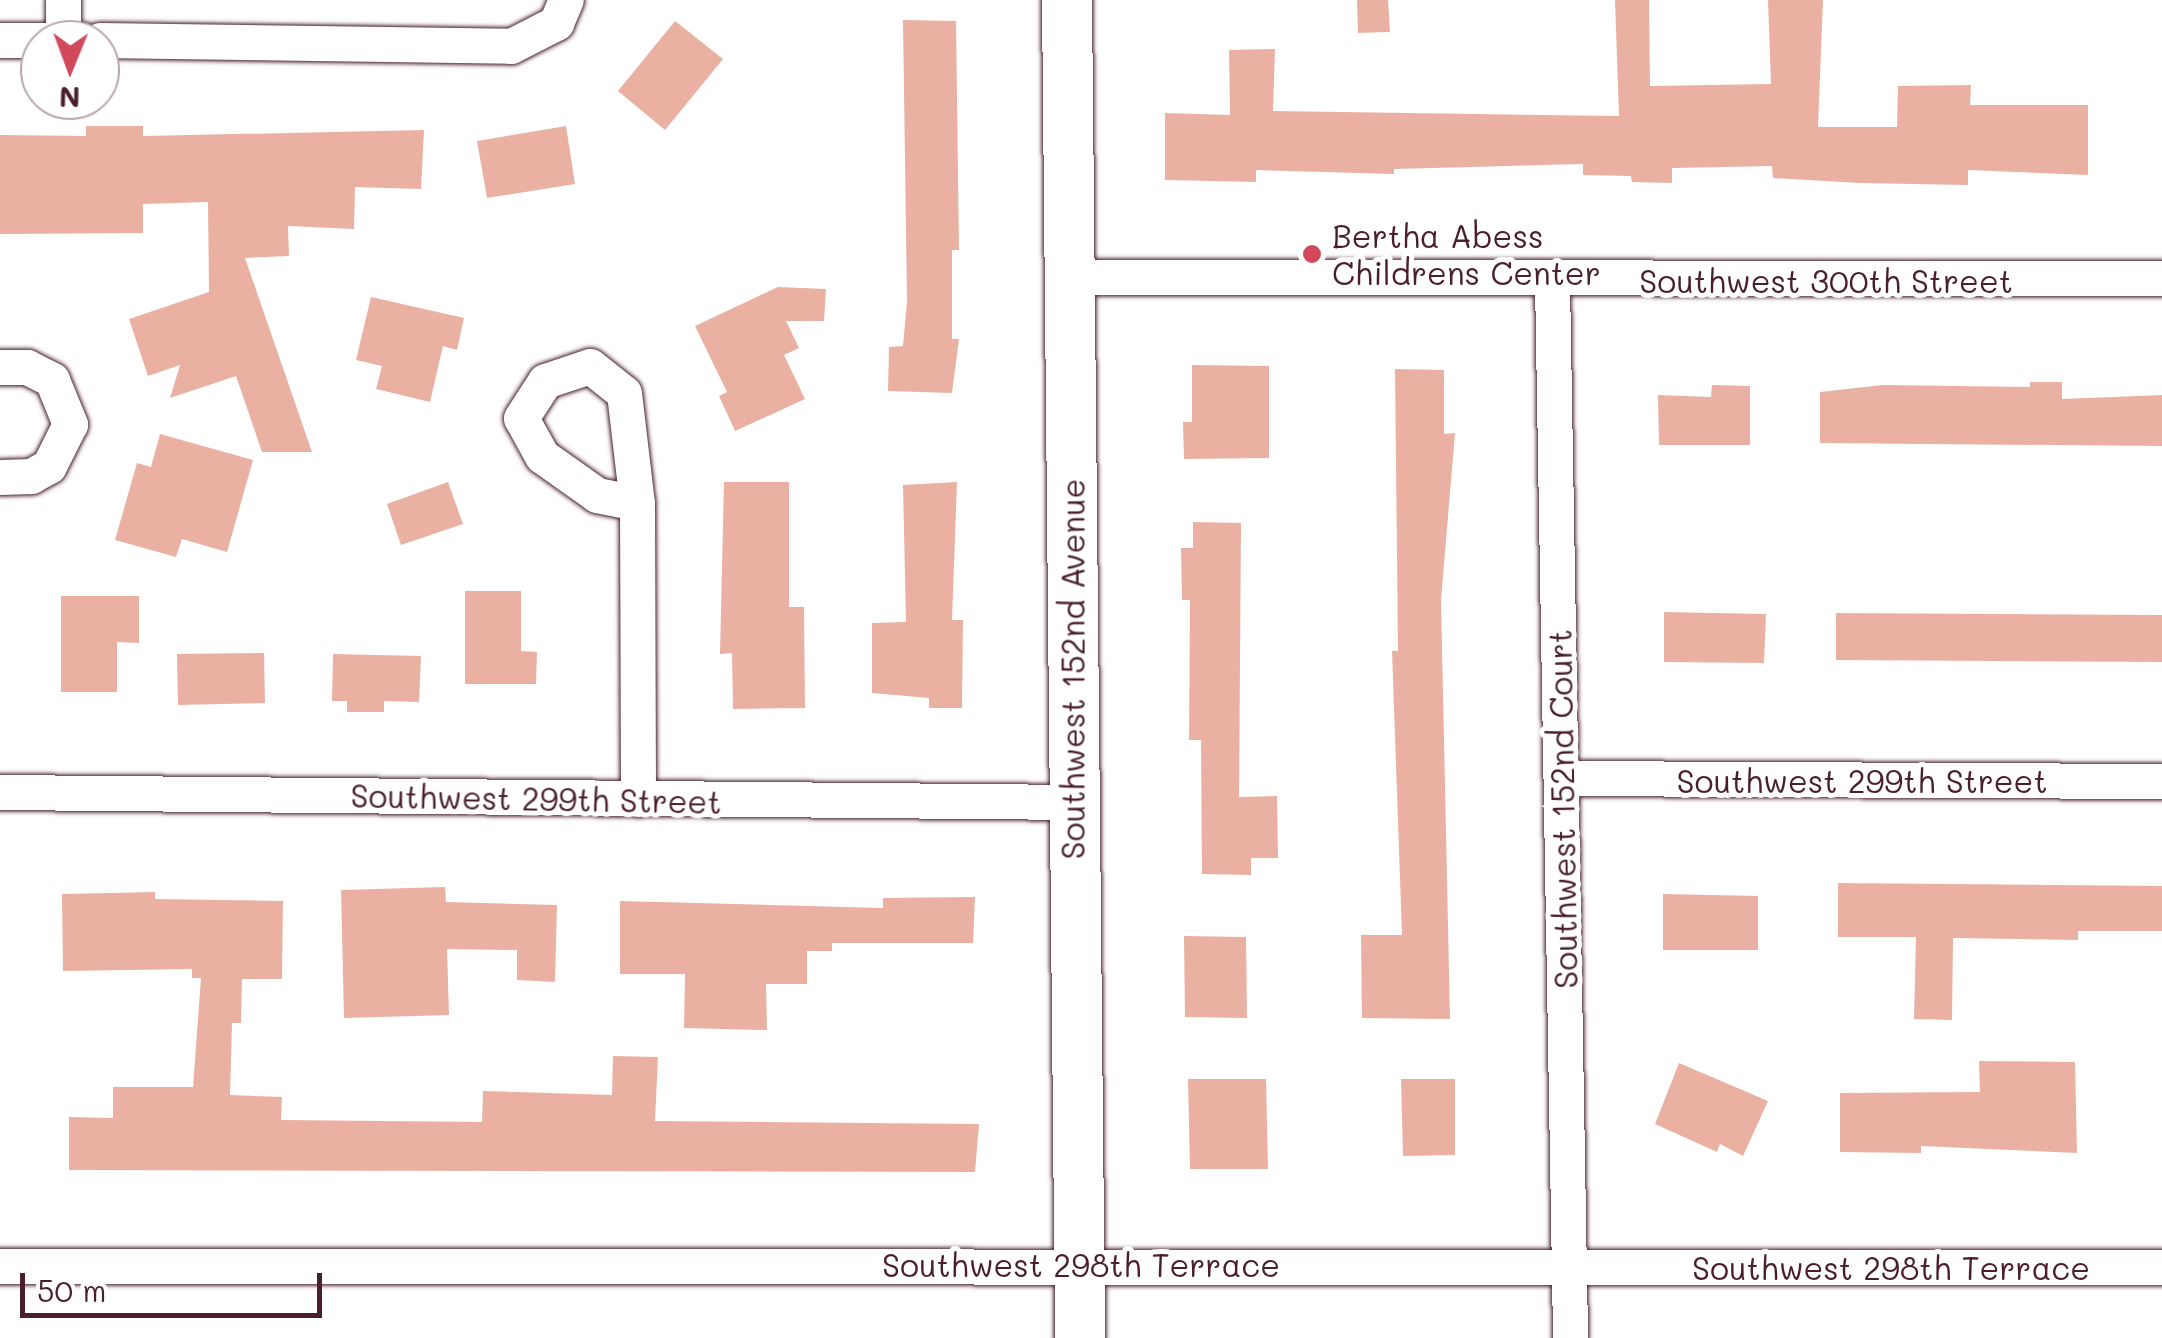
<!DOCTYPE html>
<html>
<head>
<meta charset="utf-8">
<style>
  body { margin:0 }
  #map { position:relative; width:2162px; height:1338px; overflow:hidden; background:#fff; font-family:Mali,sans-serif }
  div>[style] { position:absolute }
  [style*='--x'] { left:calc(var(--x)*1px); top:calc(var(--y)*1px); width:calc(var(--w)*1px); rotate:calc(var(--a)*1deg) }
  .building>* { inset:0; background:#eab1a2 }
  .roads { filter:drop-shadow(0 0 2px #4a1f2b) drop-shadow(0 0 2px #4a1f2b) }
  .street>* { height:35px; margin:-17.5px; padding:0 17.5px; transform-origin:17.5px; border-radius:17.5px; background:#fff }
  .secondary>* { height:50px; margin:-25px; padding:0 25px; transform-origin:25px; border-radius:25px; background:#fff }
  .dots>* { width:28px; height:28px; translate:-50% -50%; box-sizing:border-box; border:5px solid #fff; border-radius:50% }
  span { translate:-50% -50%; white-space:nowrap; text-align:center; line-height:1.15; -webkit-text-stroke:10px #fff; paint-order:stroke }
  .poi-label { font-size:32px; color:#4a1f2b }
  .left { translate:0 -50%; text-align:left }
  .street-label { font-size:32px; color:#4a1f2b }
  .north { position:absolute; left:20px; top:20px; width:100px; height:100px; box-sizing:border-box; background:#fff; border:2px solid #b7a5aa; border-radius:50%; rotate:181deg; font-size:28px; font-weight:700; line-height:40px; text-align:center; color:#4a1f2b }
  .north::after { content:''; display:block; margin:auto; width:35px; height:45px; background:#d1495b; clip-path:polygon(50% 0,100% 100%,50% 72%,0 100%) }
  .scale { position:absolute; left:20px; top:1273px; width:302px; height:45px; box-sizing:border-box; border:5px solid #4a1f2b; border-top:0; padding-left:12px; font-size:30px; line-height:35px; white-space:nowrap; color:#4a1f2b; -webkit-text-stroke:8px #fff; paint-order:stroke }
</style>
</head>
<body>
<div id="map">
  <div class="building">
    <i style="clip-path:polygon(1357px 0,1388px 0,1390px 32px,1358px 33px)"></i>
    <i style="clip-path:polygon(1615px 0,1649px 0,1650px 86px,1771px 84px,1768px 0,1823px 0,1818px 127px,1897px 127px,1898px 86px,1971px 85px,1970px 105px,2088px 105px,2088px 175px,1968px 170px,1968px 185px,1860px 183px,1773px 178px,1772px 166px,1672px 168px,1672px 183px,1632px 182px,1631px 176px,1583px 175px,1583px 164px,1394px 169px,1394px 174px,1256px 170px,1256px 182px,1165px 180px,1165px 113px,1230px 115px,1229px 50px,1275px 49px,1273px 111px,1619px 116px)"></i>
    <i style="clip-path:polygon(903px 20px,956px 21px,959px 250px,952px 250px,952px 339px,959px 339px,952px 393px,888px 391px,889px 347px,903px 346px,907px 301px)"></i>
    <i style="clip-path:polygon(675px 21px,723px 59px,665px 130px,618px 91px)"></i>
    <i style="clip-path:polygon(86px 126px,143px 126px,143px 136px,424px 130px,421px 189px,355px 187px,354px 229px,288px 226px,289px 256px,245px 258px,312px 452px,262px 452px,236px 376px,170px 398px,180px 365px,148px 376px,129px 319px,209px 292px,208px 202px,143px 204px,143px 233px,0 234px,0 135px,86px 136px)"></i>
    <i style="clip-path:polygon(566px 126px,575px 184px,487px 198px,477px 141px)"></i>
    <i style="clip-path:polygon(778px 287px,826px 289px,824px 321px,786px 321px,799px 348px,784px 355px,805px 399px,735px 431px,719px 396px,727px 392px,695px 326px)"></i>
    <i style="clip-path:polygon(371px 297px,464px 318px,457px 350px,443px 346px,430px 402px,376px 389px,382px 366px,356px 360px)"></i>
    <i style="clip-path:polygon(1192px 365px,1269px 366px,1269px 458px,1184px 459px,1183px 422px,1192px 422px)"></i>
    <i style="clip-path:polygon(1395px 369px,1444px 370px,1444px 434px,1455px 433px,1441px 600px,1450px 1019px,1362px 1018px,1361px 935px,1402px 935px,1392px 651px,1398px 651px)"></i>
    <i style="clip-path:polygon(2030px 382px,2062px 382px,2062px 399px,2162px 395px,2162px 446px,1820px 443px,1820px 392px,1883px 385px,2030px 387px)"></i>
    <i style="clip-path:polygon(1712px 385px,1750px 386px,1750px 445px,1659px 445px,1658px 395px,1711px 397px)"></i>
    <i style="clip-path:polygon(160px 434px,253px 460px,227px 552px,182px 539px,176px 557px,115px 540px,137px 463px,151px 467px)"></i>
    <i style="clip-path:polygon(448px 482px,463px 524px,401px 545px,387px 504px)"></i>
    <i style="clip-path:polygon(724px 482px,789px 482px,789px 607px,804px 607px,805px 708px,733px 709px,732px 653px,720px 654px)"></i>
    <i style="clip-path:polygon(957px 482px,952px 620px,963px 620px,962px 708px,929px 708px,929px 698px,872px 693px,872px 623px,906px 622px,903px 485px)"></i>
    <i style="clip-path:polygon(1193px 522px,1241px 523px,1239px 797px,1277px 796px,1278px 858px,1251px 858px,1251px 875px,1202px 874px,1201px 740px,1189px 740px,1190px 600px,1182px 600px,1181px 548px,1193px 548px)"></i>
    <i style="clip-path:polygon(465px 591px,521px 591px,521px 651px,537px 652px,536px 684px,465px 684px)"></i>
    <i style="clip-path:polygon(61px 596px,139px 596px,139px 643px,117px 642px,117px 692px,61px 692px)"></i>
    <i style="clip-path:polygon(1664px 612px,1766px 614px,1764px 663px,1664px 662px)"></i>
    <i style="clip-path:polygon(1836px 613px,2162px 615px,2162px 662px,1836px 660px)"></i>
    <i style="clip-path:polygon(264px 653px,265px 703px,178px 705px,177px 654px)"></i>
    <i style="clip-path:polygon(333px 654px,421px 656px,419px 702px,384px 701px,384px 712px,347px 712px,347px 701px,332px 701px)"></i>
    <i style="clip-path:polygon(1838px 883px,2162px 886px,2162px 931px,2078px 931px,2078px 940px,1953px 938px,1952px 1020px,1914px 1019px,1916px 937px,1838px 937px)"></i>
    <i style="clip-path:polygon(445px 887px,446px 902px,557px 905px,555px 982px,517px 980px,517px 950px,447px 949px,449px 1015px,344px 1018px,341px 890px)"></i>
    <i style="clip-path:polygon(155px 892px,155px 899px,283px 901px,282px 979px,242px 979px,241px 1023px,232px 1023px,230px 1095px,282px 1097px,281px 1120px,482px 1122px,483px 1091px,612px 1095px,613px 1056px,658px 1057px,655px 1121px,979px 1124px,975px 1172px,69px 1170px,69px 1117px,113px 1118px,113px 1087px,193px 1087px,201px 978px,192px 978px,192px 969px,63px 971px,62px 894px)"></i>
    <i style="clip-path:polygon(1663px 894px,1758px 896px,1758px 950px,1663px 950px)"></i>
    <i style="clip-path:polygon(975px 897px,973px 943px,832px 943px,832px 951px,807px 951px,807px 984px,766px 984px,767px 1030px,684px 1028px,685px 974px,620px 974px,620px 901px,883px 908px,883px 898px)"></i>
    <i style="clip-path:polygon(1184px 936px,1246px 937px,1247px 1018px,1185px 1017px)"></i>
    <i style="clip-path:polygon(1979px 1061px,2075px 1062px,2077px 1153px,1921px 1146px,1921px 1153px,1840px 1152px,1840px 1093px,1980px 1092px)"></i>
    <i style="clip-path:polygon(1679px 1063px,1768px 1101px,1743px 1156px,1720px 1144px,1717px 1152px,1655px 1124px)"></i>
    <i style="clip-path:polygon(1188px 1079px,1266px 1079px,1268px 1169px,1190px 1169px)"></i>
    <i style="clip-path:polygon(1401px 1079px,1455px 1079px,1455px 1155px,1403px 1156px)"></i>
  </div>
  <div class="roads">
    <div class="street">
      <i style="--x:0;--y:40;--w:82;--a:0"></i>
      <i style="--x:63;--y:40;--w:40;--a:-90"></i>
      <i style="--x:100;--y:40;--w:411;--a:0.8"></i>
      <i style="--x:511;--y:46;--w:51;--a:-27.1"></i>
      <i style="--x:556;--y:23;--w:25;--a:-67"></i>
      <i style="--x:1071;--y:277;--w:1091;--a:0.05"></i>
      <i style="--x:1552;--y:281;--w:1057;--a:89.02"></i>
      <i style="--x:0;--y:367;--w:27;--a:0"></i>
      <i style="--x:27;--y:367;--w:28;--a:27"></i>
      <i style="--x:52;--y:380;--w:48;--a:67.8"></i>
      <i style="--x:70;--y:424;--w:47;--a:116.6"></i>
      <i style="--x:49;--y:466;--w:21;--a:151"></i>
      <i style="--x:31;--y:476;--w:31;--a:178"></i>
      <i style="--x:637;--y:503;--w:41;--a:-168.7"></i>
      <i style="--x:597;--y:495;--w:67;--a:-144.7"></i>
      <i style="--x:542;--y:456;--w:43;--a:-118.9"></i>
      <i style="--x:521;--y:418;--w:44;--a:-57"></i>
      <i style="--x:545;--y:381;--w:47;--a:-18.4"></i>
      <i style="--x:590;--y:366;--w:43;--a:38.5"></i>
      <i style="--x:624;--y:393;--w:111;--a:83.3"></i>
      <i style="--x:637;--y:503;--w:296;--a:89.8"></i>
      <i style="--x:1563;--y:778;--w:599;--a:0.29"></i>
      <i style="--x:0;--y:792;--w:1072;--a:0.53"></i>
      <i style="--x:0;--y:1266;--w:2162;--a:0.03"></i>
    </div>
    <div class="secondary">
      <i style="--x:1067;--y:0;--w:1338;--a:89.44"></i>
    </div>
  </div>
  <div class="dots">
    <i style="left:1312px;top:254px;background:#d1495b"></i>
  </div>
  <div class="poi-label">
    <span class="left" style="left:1332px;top:254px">Bertha Abess<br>Childrens Center</span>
  </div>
  <div class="street-label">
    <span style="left:1826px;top:280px">Southwest 300th Street</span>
    <span style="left:1072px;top:669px;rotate:-90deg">Southwest 152nd Avenue</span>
    <span style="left:1862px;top:780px">Southwest 299th Street</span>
    <span style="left:536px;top:798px;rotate:1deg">Southwest 299th Street</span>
    <span style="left:1562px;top:809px;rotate:-91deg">Southwest 152nd Court</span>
    <span style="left:1081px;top:1264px">Southwest 298th Terrace</span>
    <span style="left:1891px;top:1267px">Southwest 298th Terrace</span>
  </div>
  <div class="north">N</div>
  <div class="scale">50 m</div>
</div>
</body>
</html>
